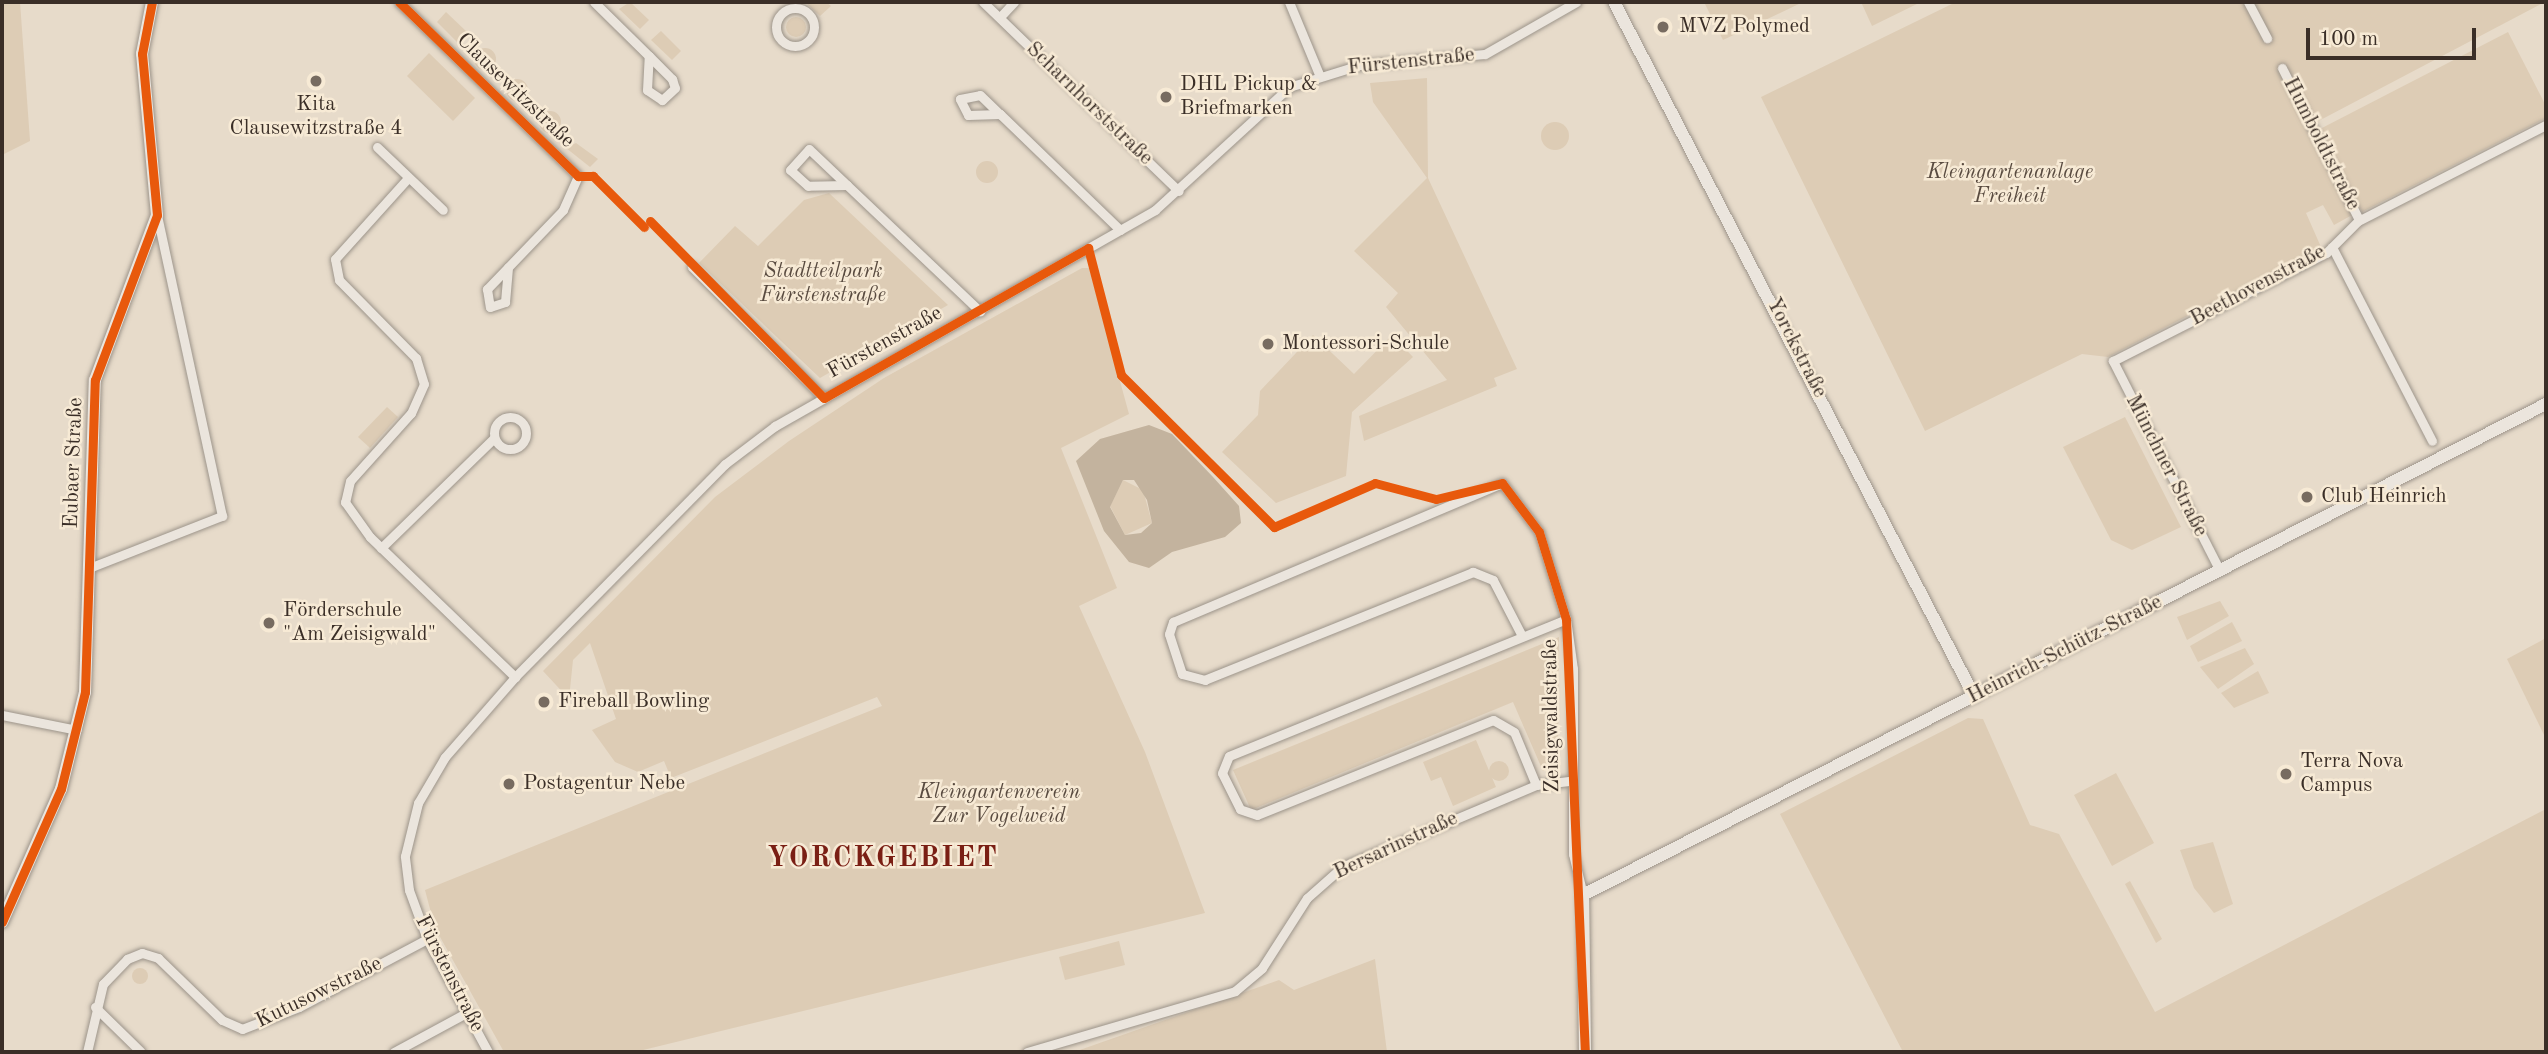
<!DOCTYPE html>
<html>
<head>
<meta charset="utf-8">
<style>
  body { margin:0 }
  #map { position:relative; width:2548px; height:1054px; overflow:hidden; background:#e7dbca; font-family:"Old Standard TT",serif }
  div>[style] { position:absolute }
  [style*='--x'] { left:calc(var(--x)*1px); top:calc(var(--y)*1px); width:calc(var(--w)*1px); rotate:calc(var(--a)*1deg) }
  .green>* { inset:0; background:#ddccb5 }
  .round { border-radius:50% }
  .water>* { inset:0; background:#c3b39e }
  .roads { filter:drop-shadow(0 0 2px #9c948a) drop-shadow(0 0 2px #9c948a) }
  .street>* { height:9px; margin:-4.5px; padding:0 4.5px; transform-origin:4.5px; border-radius:4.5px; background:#ebe5dd }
  .street>.ring { margin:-4.5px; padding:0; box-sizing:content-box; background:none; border:9px solid #ebe5dd; border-radius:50% }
  .secondary>* { height:12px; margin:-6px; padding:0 6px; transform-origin:6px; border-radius:6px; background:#ebe5dd }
  .cycleway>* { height:9px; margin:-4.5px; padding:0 4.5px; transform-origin:4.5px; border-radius:4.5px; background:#e8590c }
  .dots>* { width:19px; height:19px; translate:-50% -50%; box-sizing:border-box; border:4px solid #f7ead5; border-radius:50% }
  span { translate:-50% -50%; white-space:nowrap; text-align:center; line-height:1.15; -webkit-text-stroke:5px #f7ead5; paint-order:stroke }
  .poi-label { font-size:21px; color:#3a2e27 }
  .left { translate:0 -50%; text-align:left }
  .street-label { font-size:21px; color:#3a2e27 }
  .park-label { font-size:21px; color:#594b40; font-style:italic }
  .district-label { font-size:28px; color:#7a1f14; font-weight:700; letter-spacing:2px }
  .frame { position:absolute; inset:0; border:4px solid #3a2e27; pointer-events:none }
  .scale { position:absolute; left:2306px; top:28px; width:170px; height:32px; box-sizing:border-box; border:4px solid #3a2e27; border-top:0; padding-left:9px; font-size:21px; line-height:24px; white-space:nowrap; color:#3a2e27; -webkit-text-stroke:5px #f7ead5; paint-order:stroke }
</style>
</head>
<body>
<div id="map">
  <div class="green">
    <i style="clip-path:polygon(2px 2px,20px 2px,30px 141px,2px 155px)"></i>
    <i style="clip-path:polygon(630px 2px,649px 20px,640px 29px,619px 9px)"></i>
    <i style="clip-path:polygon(805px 2px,826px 2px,831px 6px,820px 16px)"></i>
    <i style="clip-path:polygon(1704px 2px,1803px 2px,1723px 40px)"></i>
    <i style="clip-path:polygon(1861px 2px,1921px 2px,1872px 26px)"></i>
    <i style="clip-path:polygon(1956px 2px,2545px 2px,2309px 126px,2354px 214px,2334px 225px,2323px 205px,2306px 213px,2321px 247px,2108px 357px,2082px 354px,1925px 431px,1761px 97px)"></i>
    <i style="clip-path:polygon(446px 12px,467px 32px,457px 42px,437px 22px)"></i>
    <i class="round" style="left:786px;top:17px;width:20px;height:20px"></i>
    <i style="clip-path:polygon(661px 31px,681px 51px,672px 60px,651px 40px)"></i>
    <i style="clip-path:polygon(2508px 32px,2546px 106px,2546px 118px,2362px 212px,2320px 129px)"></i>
    <i class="round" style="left:474px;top:48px;width:22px;height:22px"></i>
    <i style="clip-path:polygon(429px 53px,475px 98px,453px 121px,407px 76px)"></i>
    <i style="clip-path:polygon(1427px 78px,1428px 178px,1517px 369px,1494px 378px,1497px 386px,1364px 441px,1359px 416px,1447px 380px,1386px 307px,1398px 293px,1354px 251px,1427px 178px,1373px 102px,1370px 83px)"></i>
    <i class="round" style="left:506px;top:79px;width:22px;height:22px"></i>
    <i class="round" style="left:539px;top:111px;width:22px;height:22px"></i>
    <i class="round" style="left:1541px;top:122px;width:28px;height:28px"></i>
    <i style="clip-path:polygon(576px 143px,598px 159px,590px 167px,566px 148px)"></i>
    <i class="round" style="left:976px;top:161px;width:22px;height:22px"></i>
    <i style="clip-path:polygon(829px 193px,948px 305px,820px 378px,699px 263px,735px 226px,758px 246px,804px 200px)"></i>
    <i style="clip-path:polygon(1082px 268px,1089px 268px,1129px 414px,1061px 448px,1117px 588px,1079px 606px,1145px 752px,1205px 913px,635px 1052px,504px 1052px,435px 928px,425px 890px,882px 706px,877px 697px,671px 778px,664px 761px,638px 772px,615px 762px,592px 730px,616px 719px,590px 643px,573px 660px,569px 699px,543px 671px,715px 497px,789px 441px,884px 378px)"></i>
    <i style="clip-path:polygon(1313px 335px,1354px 374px,1392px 335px,1413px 357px,1352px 412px,1346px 476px,1276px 503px,1222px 452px,1258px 415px,1260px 391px)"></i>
    <i style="clip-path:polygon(387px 407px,398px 417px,370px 448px,358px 437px)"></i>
    <i style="clip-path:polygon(2125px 417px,2181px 527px,2132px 550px,2111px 540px,2063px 447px)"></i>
    <i style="clip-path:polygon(1123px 480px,1143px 490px,1152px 523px,1125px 535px,1110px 506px)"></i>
    <i style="clip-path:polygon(2220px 601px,2229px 616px,2187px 640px,2177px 617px)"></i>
    <i style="clip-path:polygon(2232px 622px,2242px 641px,2198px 662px,2190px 646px)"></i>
    <i style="clip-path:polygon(1559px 637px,1558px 763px,1543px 771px,1513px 702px,1251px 810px,1233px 770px)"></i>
    <i style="clip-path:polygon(2546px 638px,2546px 739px,2507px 659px)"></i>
    <i style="clip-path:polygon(2245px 648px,2254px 664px,2218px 689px,2200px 667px)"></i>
    <i style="clip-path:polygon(2258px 671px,2269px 693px,2234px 708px,2221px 693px)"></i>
    <i style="clip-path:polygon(1968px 718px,1983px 719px,2030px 825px,2059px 834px,2155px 1012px,2546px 809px,2546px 1052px,1903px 1052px,1780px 814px)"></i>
    <i style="clip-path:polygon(1476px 740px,1496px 787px,1453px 806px,1441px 777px,1431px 781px,1423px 762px)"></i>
    <i class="round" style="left:1489px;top:761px;width:20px;height:20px"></i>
    <i style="clip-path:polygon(2116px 773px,2154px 843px,2112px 866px,2074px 795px)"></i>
    <i style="clip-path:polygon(2213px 842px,2233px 904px,2214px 913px,2194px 888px,2180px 850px)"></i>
    <i style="clip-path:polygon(2130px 881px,2162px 939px,2156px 943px,2125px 884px)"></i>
    <i style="clip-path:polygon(1119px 941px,1125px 965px,1065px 980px,1059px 957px)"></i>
    <i style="clip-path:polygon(1375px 959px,1387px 1052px,1074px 1052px,1279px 980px,1294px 990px)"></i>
    <i class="round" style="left:132px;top:968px;width:16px;height:16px"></i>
  </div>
  <div class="water">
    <i style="clip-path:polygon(evenodd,1149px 425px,1172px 434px,1213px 477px,1239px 506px,1241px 523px,1225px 537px,1172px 552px,1149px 568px,1129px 562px,1104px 531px,1076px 461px,1100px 439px,1149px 425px,1123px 480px,1134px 480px,1147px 500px,1152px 523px,1141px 533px,1125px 535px,1110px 507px,1123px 480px)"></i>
  </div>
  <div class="roads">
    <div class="street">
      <i style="--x:399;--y:2;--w:250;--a:44.2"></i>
      <i style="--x:578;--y:176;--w:37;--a:114"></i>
      <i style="--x:563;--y:210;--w:110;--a:133.9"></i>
      <i style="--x:487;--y:289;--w:18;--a:81"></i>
      <i style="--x:490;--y:307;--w:16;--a:-18"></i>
      <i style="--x:505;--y:302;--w:35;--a:-85"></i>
      <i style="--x:594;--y:2;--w:77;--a:44.5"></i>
      <i style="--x:649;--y:56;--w:33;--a:45"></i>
      <i style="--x:672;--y:79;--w:9;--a:72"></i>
      <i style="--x:675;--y:88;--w:18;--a:137"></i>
      <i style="--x:662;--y:100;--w:18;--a:-146"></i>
      <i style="--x:647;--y:90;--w:34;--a:-87"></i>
      <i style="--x:983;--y:2;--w:272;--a:44"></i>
      <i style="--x:1289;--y:2;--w:78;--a:67.4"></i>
      <i style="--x:2248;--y:2;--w:41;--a:62.2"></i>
      <i class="ring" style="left:776px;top:8px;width:29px;height:29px"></i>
      <i style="--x:1000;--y:17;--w:21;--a:-47"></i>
      <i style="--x:2282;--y:68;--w:170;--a:63.1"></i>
      <i style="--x:1000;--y:114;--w:32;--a:178"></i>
      <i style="--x:968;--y:115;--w:18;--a:-117"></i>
      <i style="--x:960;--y:99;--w:20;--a:-11"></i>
      <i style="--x:980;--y:95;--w:28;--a:44"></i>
      <i style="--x:1000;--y:114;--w:167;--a:44"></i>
      <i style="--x:377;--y:147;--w:91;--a:43.7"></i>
      <i style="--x:408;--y:178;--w:109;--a:132"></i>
      <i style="--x:335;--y:259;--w:21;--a:79"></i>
      <i style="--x:339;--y:280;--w:110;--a:45.4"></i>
      <i style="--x:416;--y:358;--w:27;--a:73"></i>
      <i style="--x:424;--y:384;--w:32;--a:114"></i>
      <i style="--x:411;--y:413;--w:91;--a:131.9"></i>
      <i style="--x:350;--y:481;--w:22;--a:103"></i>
      <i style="--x:345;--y:502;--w:43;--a:54.5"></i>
      <i style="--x:370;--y:537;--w:202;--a:44"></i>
      <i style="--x:847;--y:185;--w:39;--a:179"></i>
      <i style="--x:808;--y:186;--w:24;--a:-138"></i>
      <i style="--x:790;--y:170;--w:28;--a:-48"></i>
      <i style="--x:809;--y:149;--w:236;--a:43.5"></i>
      <i style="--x:2332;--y:247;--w:218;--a:62.7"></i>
      <i style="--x:692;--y:267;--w:186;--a:44.8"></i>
      <i class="ring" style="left:494px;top:417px;width:23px;height:23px"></i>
      <i style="--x:381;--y:548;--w:158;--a:-44.2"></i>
      <i style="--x:89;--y:568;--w:143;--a:-21.4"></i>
      <i style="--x:222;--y:516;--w:307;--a:-102.2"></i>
      <i style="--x:2220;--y:571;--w:236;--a:-117"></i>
      <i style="--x:2113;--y:361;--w:239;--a:-26.9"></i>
      <i style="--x:2326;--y:253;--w:45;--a:-45"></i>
      <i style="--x:2358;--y:221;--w:211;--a:-27.1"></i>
      <i style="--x:1522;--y:636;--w:63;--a:-117.4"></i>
      <i style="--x:1493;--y:580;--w:22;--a:-158"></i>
      <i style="--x:1473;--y:572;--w:289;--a:158.1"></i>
      <i style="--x:1205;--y:680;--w:24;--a:-165"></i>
      <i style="--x:1182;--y:674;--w:42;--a:-108"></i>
      <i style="--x:1169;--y:634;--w:13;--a:-72"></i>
      <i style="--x:1173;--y:622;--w:357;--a:-22.9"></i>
      <i style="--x:1502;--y:483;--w:61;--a:52.9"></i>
      <i style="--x:1539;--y:532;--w:91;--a:72.8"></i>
      <i style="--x:1566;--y:619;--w:50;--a:82"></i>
      <i style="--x:1573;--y:669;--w:185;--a:90"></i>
      <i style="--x:1573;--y:854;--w:42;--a:76.3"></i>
      <i style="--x:2;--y:715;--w:76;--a:11.3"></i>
      <i style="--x:1536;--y:785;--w:57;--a:-112.5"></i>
      <i style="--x:1514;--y:732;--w:24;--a:-150"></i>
      <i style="--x:1493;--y:720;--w:254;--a:158.1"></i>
      <i style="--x:1257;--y:815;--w:18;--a:-161"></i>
      <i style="--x:1240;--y:809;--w:40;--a:-116.6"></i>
      <i style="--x:1222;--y:773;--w:18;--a:-68"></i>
      <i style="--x:1229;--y:756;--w:364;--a:-22.1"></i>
      <i style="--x:95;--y:1007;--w:64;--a:44.4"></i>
      <i style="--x:87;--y:1052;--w:70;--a:-76.8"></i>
      <i style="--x:103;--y:984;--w:35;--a:-46"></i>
      <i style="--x:127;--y:959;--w:16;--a:-22"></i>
      <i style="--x:142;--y:953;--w:17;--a:17"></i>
      <i style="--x:158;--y:958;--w:89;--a:44.1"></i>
      <i style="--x:222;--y:1020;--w:22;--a:24"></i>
      <i style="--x:242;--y:1029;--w:61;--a:-21.1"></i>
      <i style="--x:299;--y:1007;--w:145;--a:-28"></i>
      <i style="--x:394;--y:1052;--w:84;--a:-28.4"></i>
      <i style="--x:488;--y:1052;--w:128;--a:-118.4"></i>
      <i style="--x:427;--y:939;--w:52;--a:-110.2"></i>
      <i style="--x:409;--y:890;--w:34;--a:-97"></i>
      <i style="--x:405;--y:856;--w:55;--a:-76.2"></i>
      <i style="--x:418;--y:803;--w:53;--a:-59.6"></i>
      <i style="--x:445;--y:757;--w:106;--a:-48.8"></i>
      <i style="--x:515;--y:677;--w:299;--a:-45.4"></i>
      <i style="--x:725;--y:464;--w:63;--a:-37.2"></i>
      <i style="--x:775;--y:426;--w:437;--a:-29.6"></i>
      <i style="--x:1155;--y:210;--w:182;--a:-42.5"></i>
      <i style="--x:1289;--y:87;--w:73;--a:-17.4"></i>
      <i style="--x:1359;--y:65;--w:126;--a:-5"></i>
      <i style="--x:1485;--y:54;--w:105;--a:-29.7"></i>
      <i style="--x:1027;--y:1052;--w:217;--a:-16.3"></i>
      <i style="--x:1235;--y:991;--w:35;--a:-40"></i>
      <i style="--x:1262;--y:968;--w:83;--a:-57.3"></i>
      <i style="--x:1307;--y:898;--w:47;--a:-41.5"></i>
      <i style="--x:1342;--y:867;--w:211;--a:-22.9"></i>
      <i style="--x:1536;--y:785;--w:35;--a:-7"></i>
    </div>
    <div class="secondary">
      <i style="--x:1614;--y:2;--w:782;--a:62.58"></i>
      <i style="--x:2;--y:922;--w:145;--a:-66.1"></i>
      <i style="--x:61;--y:789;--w:100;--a:-76.1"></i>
      <i style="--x:85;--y:692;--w:312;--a:-88.2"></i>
      <i style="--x:95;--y:380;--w:176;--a:-69.4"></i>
      <i style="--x:157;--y:215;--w:162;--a:-95.3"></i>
      <i style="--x:142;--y:54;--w:53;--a:-79.1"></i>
      <i style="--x:1585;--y:1052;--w:157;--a:-90.7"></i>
      <i style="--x:1583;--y:895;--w:1081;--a:-27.02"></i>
    </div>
  </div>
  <div class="cycleway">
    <i style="--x:399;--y:2;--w:250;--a:44.2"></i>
    <i style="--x:578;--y:176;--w:15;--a:0"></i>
    <i style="--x:593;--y:176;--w:72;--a:45"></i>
    <i style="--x:650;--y:221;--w:248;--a:45.5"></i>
    <i style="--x:824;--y:398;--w:304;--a:-29.6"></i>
    <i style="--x:1088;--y:248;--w:131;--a:75.4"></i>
    <i style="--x:1121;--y:375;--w:216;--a:44.8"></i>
    <i style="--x:1274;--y:527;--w:110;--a:-23.5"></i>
    <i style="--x:1375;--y:483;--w:63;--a:14.7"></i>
    <i style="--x:1436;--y:499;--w:68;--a:-13.6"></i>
    <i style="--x:1502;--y:483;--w:61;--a:52.9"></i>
    <i style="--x:1539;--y:532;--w:91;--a:72.8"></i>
    <i style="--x:1566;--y:619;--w:433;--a:87.5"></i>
    <i style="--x:2;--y:922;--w:145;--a:-66.1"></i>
    <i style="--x:61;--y:789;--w:100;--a:-76.1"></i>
    <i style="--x:85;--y:692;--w:312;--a:-88.2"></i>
    <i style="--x:95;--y:380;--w:176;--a:-69.4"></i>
    <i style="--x:157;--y:215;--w:162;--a:-95.3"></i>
    <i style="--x:142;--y:54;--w:53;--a:-79.1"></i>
  </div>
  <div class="dots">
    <i style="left:1663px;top:27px;background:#776b60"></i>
    <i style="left:316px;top:81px;background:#776b60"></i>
    <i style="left:1166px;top:97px;background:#776b60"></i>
    <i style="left:1268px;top:344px;background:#776b60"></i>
    <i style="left:2307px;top:497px;background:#776b60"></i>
    <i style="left:269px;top:623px;background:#776b60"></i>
    <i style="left:544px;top:702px;background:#776b60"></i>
    <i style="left:2286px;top:774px;background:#776b60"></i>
    <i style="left:509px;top:784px;background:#776b60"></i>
  </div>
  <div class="poi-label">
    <span class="left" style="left:1679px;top:27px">MVZ Polymed</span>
    <span class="left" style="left:1180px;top:97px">DHL Pickup &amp;<br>Briefmarken</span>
    <span style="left:316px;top:117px">Kita<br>Clausewitzstraße 4</span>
    <span class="left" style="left:1282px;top:344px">Montessori-Schule</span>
    <span class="left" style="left:2321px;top:497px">Club Heinrich</span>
    <span class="left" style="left:283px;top:623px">Förderschule<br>"Am Zeisigwald"</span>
    <span class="left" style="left:558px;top:702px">Fireball Bowling</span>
    <span class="left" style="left:2300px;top:774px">Terra Nova<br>Campus</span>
    <span class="left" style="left:523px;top:784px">Postagentur Nebe</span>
  </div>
  <div class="street-label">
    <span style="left:1411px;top:62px;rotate:-6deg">Fürstenstraße</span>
    <span style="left:515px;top:91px;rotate:44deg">Clausewitzstraße</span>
    <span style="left:1089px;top:104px;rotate:44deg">Scharnhorststraße</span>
    <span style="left:2321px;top:144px;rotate:63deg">Humboldtstraße</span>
    <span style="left:2258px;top:286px;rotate:-28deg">Beethovenstraße</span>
    <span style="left:885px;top:343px;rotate:-29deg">Fürstenstraße</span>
    <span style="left:1796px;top:348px;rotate:63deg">Yorckstraße</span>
    <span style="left:74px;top:463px;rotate:-88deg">Eubaer Straße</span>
    <span style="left:2166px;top:466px;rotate:63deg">Münchner Straße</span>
    <span style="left:2065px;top:650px;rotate:-27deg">Heinrich-Schütz-Straße</span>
    <span style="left:1552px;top:716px;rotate:-91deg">Zeisigwaldstraße</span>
    <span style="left:1396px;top:846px;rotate:-25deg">Bersarinstraße</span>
    <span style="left:449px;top:974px;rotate:63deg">Fürstenstraße</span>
    <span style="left:319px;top:993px;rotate:-26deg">Kutusowstraße</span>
  </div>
  <div class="park-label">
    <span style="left:2010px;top:185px">Kleingartenanlage<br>Freiheit</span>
    <span style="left:823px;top:284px">Stadtteilpark<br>Fürstenstraße</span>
    <span style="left:999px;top:805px">Kleingartenverein<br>Zur Vogelweid</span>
  </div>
  <div class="district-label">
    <span style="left:883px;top:859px">YORCKGEBIET</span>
  </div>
  <div class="frame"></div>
  <div class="scale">100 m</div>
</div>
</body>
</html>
